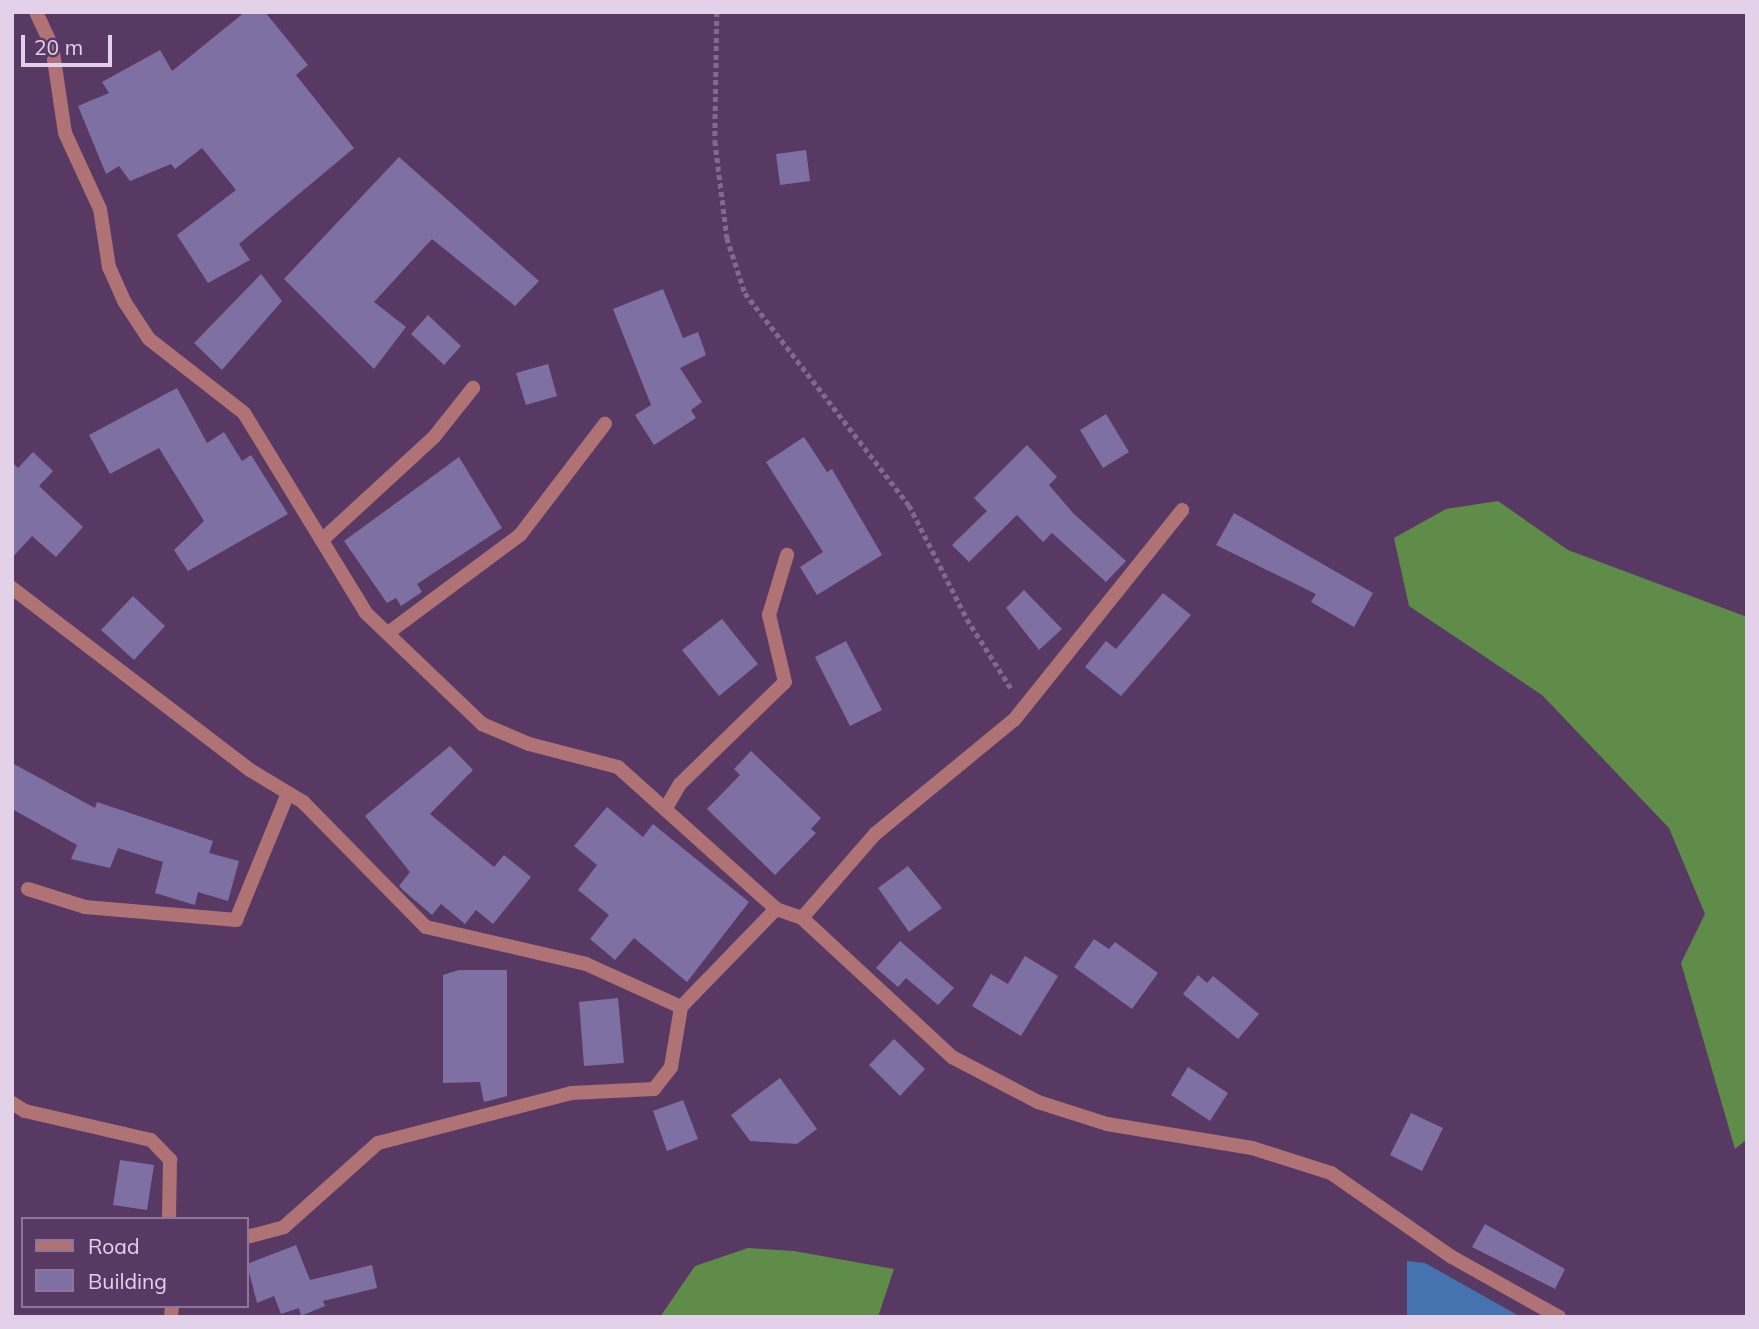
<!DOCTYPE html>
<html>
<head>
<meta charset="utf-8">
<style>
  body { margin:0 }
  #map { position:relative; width:1759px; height:1329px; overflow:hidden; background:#573963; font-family:Mulish,sans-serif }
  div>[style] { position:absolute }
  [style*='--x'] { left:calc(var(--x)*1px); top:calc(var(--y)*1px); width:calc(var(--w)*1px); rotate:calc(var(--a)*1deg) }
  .forest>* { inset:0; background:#5f8c49 }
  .water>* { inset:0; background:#4573af }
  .building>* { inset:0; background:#7e70a3 }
  .path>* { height:4.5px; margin-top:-2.25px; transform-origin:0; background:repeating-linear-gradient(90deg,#83698e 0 5px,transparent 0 8.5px) }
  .service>* { height:14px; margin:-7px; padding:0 7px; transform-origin:7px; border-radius:7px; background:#af7376 }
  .minor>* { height:14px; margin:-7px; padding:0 7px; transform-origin:7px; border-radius:7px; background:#af7376 }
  span { translate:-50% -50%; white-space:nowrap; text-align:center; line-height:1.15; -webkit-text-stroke:7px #573963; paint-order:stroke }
  .frame { position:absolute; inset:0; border:14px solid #e3d1ea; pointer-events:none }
  .legend { position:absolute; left:21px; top:1217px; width:228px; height:91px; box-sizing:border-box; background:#573963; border:2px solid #8f7699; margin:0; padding:9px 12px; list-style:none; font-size:21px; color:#e3d1ea }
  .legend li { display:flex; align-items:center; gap:14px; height:35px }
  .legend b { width:35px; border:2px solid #8f7699 }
  .scale { position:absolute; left:21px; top:35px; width:91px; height:32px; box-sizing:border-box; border:4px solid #e3d1ea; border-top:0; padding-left:9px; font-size:21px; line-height:24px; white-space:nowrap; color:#e3d1ea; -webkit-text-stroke:5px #573963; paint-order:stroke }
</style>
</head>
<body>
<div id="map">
  <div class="forest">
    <i style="clip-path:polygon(1498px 501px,1568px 550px,1747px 617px,1747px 1139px,1735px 1149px,1681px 963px,1705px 914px,1669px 828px,1542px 695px,1409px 606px,1394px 538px,1446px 509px)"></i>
    <i style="clip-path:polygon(748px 1248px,794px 1251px,894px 1269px,878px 1317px,660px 1317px,695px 1266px)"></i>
  </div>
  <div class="water">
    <i style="clip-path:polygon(1407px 1261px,1425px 1263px,1521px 1317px,1407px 1317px)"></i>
  </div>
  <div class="building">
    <i style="clip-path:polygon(245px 12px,265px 12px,308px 65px,296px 75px,354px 148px,239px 244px,250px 260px,208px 283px,177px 235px,236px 190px,202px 148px,175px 169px,171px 164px,130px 181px,119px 166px,106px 174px,78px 106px,109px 93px,102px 82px,160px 50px,172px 71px)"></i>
    <i style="clip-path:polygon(806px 150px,810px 181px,780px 185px,776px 154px)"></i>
    <i style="clip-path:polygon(399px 157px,539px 281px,515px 306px,432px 239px,374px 302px,406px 327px,374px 369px,284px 279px)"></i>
    <i style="clip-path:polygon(261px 274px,282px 301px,222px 370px,194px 343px)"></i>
    <i style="clip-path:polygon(663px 289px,683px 338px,698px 332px,706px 355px,680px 368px,702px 402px,691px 410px,696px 418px,654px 445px,635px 415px,651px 405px,613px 309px)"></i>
    <i style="clip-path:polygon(428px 315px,461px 346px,444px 365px,411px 334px)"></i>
    <i style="clip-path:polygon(548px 364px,557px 396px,526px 405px,516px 373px)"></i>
    <i style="clip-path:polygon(177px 388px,207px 443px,224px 432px,242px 461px,251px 455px,288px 514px,188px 571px,174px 550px,204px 521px,159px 448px,110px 474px,89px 435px)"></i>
    <i style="clip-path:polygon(1106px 414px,1129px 452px,1103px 468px,1080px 430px)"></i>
    <i style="clip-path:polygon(804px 437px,827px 472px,832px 469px,882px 555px,817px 595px,800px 567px,823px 552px,766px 462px)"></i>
    <i style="clip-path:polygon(1027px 445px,1057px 477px,1049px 485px,1073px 513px,1126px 561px,1106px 582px,1052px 533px,1043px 542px,1017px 515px,969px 562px,952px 545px,987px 511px,974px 498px)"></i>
    <i style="clip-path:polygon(33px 452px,53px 471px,39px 486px,83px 527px,56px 557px,32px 536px,12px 558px,12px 462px,18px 468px)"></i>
    <i style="clip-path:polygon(459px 457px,502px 528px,417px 584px,422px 592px,401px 606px,396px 598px,387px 603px,344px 541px)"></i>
    <i style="clip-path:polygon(1234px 513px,1373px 593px,1354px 627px,1311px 602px,1316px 594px,1216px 545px)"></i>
    <i style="clip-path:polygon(1024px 590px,1062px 629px,1039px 650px,1006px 608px)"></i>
    <i style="clip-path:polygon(1163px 593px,1191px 615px,1121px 696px,1085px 667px,1106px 641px,1116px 649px)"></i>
    <i style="clip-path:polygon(133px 596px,165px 626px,134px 660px,101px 630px)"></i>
    <i style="clip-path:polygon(722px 619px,758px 664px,719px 696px,682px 650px)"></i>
    <i style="clip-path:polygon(846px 641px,882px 710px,850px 726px,815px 657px)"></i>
    <i style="clip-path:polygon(450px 746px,473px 770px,430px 814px,494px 867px,504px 855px,531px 877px,493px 924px,476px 910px,465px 924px,441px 904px,432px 915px,404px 891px,399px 886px,410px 872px,365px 816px)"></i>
    <i style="clip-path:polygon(751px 751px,821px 818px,811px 829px,816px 833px,775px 875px,707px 809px,740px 775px,734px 769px)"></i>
    <i style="clip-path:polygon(12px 763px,95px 808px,97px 802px,213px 841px,209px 853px,239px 861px,228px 901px,198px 892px,195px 905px,155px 893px,163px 862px,118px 848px,110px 868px,71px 859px,77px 845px,12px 809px)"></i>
    <i style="clip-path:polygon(607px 807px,643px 837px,653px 824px,749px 902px,687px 982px,634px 938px,615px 960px,590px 939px,609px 915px,578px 890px,597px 865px,574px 846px)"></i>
    <i style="clip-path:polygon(908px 866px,942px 908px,909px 932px,878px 888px)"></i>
    <i style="clip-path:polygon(1094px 939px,1109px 949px,1115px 942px,1158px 973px,1132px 1009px,1074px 967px)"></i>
    <i style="clip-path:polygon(900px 941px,954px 988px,938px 1005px,906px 978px,898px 987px,876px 968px)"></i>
    <i style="clip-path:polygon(1025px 956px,1058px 976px,1021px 1036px,972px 1006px,991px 974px,1008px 984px)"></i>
    <i style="clip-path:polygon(459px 970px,507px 970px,507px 1096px,484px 1102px,480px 1082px,443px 1083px,443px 975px)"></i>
    <i style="clip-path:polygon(1198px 975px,1207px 983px,1213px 976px,1259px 1014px,1238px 1039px,1183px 994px)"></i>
    <i style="clip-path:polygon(618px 998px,624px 1063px,584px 1066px,579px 1002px)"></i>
    <i style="clip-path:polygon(894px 1039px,925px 1069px,900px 1096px,869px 1065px)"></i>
    <i style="clip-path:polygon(1188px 1067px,1228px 1093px,1210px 1121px,1171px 1095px)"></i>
    <i style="clip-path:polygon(780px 1078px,817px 1129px,797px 1144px,750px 1141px,731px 1115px)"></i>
    <i style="clip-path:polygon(683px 1100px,698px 1139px,667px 1151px,653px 1111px)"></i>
    <i style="clip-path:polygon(1411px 1113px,1443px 1128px,1422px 1171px,1390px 1155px)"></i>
    <i style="clip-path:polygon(120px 1160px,154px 1165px,147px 1210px,113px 1205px)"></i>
    <i style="clip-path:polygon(1485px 1224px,1565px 1269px,1555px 1289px,1472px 1247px)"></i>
    <i style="clip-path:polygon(296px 1245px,310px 1280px,372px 1265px,377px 1288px,323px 1301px,325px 1306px,301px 1316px,299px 1308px,281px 1314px,274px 1296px,257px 1303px,247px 1264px)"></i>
  </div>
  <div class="path">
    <i style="--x:717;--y:12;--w:129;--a:90.9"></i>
    <i style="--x:715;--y:141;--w:98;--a:82.9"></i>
    <i style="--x:727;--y:238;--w:58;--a:71.9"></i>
    <i style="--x:745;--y:293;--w:268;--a:52.3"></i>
    <i style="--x:909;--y:505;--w:128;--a:63"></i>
    <i style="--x:967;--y:619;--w:82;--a:57.5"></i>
  </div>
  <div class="service">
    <i style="--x:322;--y:540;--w:152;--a:-42.6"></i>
    <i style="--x:434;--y:437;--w:63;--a:-51.5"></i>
    <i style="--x:388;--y:633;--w:164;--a:-36.6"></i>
    <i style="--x:520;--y:535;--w:140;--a:-52.6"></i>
    <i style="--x:28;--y:889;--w:60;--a:17.5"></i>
    <i style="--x:85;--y:907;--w:152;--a:4.9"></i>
    <i style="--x:236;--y:920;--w:137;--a:-67.7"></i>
  </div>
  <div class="minor">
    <i style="--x:36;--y:12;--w:38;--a:65"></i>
    <i style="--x:52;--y:46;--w:88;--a:81.5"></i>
    <i style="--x:65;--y:133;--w:84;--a:65.3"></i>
    <i style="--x:100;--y:209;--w:59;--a:81.2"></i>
    <i style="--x:109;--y:267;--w:37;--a:66"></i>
    <i style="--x:124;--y:301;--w:45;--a:56.7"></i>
    <i style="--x:149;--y:339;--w:120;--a:37.9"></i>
    <i style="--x:244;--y:413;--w:234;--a:58.6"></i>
    <i style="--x:366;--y:613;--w:161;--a:43.7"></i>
    <i style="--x:482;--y:724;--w:51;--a:23.1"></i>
    <i style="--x:529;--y:744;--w:92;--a:14.5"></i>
    <i style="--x:618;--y:767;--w:212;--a:41.9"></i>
    <i style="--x:776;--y:909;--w:28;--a:19"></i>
    <i style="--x:802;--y:918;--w:205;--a:42.8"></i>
    <i style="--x:952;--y:1057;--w:97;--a:27.6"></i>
    <i style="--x:1038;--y:1102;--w:72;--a:17.7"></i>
    <i style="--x:1107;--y:1124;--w:147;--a:9.4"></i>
    <i style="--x:1252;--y:1148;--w:83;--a:17.6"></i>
    <i style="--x:1331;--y:1173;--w:147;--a:34.8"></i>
    <i style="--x:1452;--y:1257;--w:123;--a:29.3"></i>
    <i style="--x:12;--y:588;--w:300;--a:37.4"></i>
    <i style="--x:250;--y:770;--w:62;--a:31.1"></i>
    <i style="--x:303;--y:802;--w:175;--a:45.5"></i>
    <i style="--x:426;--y:927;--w:164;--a:13"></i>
    <i style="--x:586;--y:964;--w:104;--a:24.4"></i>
    <i style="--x:666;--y:808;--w:28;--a:-60"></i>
    <i style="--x:680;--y:784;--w:146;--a:-44.2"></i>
    <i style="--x:785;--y:682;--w:69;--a:-103.4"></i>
    <i style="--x:769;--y:615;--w:63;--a:-73.3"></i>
    <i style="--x:802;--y:918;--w:111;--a:-49"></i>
    <i style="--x:875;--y:834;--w:180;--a:-39.4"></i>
    <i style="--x:1014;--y:720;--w:269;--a:-51.3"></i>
    <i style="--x:12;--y:1103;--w:15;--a:32"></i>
    <i style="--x:25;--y:1111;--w:129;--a:13"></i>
    <i style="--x:151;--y:1140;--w:28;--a:46"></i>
    <i style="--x:170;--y:1160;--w:59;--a:91"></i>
    <i style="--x:247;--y:1237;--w:38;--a:-15"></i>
    <i style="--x:284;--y:1227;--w:126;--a:-41.8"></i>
    <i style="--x:378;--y:1143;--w:199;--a:-14.5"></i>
    <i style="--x:571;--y:1093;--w:83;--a:-2.8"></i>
    <i style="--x:654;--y:1089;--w:28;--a:-52"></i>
    <i style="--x:671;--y:1067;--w:61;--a:-80.5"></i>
    <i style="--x:681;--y:1007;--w:136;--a:-45.9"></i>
    <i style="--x:171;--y:1317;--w:11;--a:-85"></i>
  </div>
  <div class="frame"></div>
  <ul class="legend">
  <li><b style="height:9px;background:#af7376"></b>Road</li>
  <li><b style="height:19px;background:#7e70a3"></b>Building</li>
  </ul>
  <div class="scale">20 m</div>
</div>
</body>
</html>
